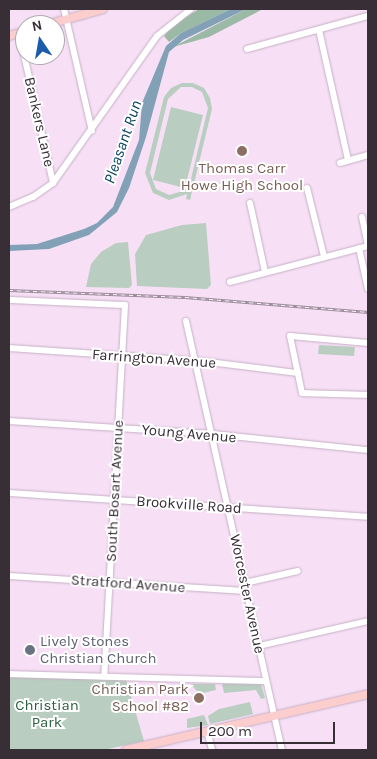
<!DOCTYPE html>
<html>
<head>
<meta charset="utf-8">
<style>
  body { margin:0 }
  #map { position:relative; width:377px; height:759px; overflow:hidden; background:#f7e0f6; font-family:Karla,sans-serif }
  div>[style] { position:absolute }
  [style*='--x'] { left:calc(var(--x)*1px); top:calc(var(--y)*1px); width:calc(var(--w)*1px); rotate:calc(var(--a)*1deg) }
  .green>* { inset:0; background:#b9cdc0 }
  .forest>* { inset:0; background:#9bbaa5 }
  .water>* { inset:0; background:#83a1b6 }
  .roads { filter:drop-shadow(0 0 1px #c6b0c5) drop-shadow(0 0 1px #c6b0c5) }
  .minor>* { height:6px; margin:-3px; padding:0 3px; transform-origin:3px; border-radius:3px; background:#fff }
  .major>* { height:8px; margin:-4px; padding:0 4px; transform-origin:4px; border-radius:4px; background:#fccdcd }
  .rail>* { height:3px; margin-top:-1.5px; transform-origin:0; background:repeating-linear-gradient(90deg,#fff 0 4px,#9c8b9b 0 8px); box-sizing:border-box; border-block:1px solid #9c8b9b }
  .dots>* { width:14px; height:14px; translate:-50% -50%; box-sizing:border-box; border:2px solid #fff; border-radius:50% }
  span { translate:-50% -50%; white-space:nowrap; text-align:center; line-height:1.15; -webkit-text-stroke:4px #fff; paint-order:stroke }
  .street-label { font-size:15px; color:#372e36 }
  .education-label { font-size:15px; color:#785e54 }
  .right { translate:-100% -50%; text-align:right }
  .worship-label { font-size:15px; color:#5b616d }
  .left { translate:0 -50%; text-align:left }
  .park-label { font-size:15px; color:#2c6041 }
  .water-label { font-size:16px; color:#094361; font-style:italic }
  .frame { position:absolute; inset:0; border:10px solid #372e36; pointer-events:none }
  .north { position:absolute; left:15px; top:15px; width:50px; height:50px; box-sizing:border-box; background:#fff; border:1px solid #afabaf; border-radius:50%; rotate:348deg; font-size:14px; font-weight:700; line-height:20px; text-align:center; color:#372e36 }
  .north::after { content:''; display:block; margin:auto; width:18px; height:22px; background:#1b5bac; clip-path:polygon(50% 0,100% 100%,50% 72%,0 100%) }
  .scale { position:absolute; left:200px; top:722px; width:135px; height:22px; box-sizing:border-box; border:2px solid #372e36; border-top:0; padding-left:6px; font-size:15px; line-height:18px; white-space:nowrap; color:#372e36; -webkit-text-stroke:4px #fff; paint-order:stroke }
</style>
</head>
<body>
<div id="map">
  <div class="green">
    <i style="clip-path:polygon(evenodd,182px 83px,193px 83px,204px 88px,210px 98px,212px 109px,190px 200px,186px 199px,187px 194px,169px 200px,153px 193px,145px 173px,164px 97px,171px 88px,182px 83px,181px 87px,192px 87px,202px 92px,208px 108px,190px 183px,183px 191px,169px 195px,156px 189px,150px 173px,168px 99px,181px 87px)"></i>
    <i style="clip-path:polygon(171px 107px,203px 115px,185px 188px,153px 180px)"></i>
    <i style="clip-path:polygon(206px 223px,211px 285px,207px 289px,137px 286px,135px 254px,146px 235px,182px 225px)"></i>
    <i style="clip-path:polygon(128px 242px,132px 285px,129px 288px,86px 287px,91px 264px,101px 252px,116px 243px)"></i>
    <i style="clip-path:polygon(319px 345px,355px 347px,354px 356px,318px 354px)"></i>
    <i style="clip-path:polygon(9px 676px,126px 679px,144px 741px,104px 750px,9px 750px)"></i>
    <i style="clip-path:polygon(191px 684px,215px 684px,216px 690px,199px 694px)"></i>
    <i style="clip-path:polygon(222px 684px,261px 684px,265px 698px,261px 699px,256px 690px,224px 693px)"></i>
    <i style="clip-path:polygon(250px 702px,253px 714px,210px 724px,208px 716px,219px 709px)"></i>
    <i style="clip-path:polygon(204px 715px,208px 725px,187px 728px,187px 719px)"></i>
  </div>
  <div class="forest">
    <i style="clip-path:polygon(199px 9px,231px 9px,181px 33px,169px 42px,164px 36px,173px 25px)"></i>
    <i style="clip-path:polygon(246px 9px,263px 9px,209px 37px,173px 47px)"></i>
  </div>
  <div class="water">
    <i style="clip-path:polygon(231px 9px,246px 9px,183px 40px,169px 52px,146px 137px,129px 188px,117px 212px,89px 235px,49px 249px,9px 251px,9px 245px,37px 244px,84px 229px,97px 223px,113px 207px,139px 140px,142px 103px,166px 46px,181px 33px)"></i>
  </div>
  <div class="roads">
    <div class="minor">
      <i style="--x:64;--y:9;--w:125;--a:77.1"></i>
      <i style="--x:319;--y:30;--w:133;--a:77.4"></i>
      <i style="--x:19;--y:33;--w:154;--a:77.2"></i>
      <i style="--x:247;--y:49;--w:125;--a:-15.3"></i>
      <i style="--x:340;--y:163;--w:29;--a:-16"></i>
      <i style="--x:307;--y:188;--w:70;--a:76"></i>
      <i style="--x:250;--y:203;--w:71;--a:77.7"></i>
      <i style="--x:9;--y:207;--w:26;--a:-23"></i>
      <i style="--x:33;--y:197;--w:24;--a:-35"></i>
      <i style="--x:53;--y:183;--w:180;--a:-54.7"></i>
      <i style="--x:157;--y:36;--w:43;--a:-38.5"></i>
      <i style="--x:362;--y:217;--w:30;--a:78"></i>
      <i style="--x:359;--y:248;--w:42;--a:77.6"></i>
      <i style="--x:230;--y:282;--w:143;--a:-14.6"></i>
      <i style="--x:9;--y:300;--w:116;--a:2.5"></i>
      <i style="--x:125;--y:305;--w:372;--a:93.2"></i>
      <i style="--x:186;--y:321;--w:440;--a:77.4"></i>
      <i style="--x:368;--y:343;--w:78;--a:-174.9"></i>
      <i style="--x:290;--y:336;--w:58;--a:78.1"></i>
      <i style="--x:302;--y:393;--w:66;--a:1.7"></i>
      <i style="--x:9;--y:348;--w:192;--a:3.9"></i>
      <i style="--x:201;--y:361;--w:98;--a:7.1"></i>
      <i style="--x:9;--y:421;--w:203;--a:3.7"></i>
      <i style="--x:212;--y:434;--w:157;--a:5.9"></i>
      <i style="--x:9;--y:493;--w:360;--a:3.8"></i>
      <i style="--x:9;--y:576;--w:237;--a:3.6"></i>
      <i style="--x:245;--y:583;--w:54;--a:-12.8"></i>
      <i style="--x:259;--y:646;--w:112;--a:-12.9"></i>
      <i style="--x:9;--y:674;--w:257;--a:1.6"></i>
      <i style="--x:207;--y:731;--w:20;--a:75"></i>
    </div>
    <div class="major">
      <i style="--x:46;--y:25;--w:59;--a:-15.7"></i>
      <i style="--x:9;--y:36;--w:17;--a:-17"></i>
      <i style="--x:126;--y:750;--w:248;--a:-13"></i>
    </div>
  </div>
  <div class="rail">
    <i style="--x:9;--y:290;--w:176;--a:2.3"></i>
    <i style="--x:185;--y:297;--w:184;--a:4.7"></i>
  </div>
  <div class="dots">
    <i style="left:242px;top:151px;background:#8d6e63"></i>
    <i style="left:30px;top:650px;background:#6b7280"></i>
    <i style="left:199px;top:698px;background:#8d6e63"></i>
  </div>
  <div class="street-label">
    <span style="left:39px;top:122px;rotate:77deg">Bankers Lane</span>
    <span style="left:154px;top:359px;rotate:4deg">Farrington Avenue</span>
    <span style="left:189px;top:434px;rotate:5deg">Young Avenue</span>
    <span style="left:115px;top:491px;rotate:-87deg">South Bosart Avenue</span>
    <span style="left:189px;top:505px;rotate:4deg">Brookville Road</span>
    <span style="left:128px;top:584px;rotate:4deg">Stratford Avenue</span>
    <span style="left:247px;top:594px;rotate:78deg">Worcester Avenue</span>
  </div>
  <div class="education-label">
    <span style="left:242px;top:177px">Thomas Carr<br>Howe High School</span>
    <span class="right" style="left:189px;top:698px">Christian Park<br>School #82</span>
  </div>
  <div class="worship-label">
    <span class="left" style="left:40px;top:650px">Lively Stones<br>Christian Church</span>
  </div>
  <div class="park-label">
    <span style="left:47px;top:714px">Christian<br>Park</span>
  </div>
  <div class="water-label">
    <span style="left:123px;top:142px;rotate:-71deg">Pleasant Run</span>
  </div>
  <div class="frame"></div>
  <div class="north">N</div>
  <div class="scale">200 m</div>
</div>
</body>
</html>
